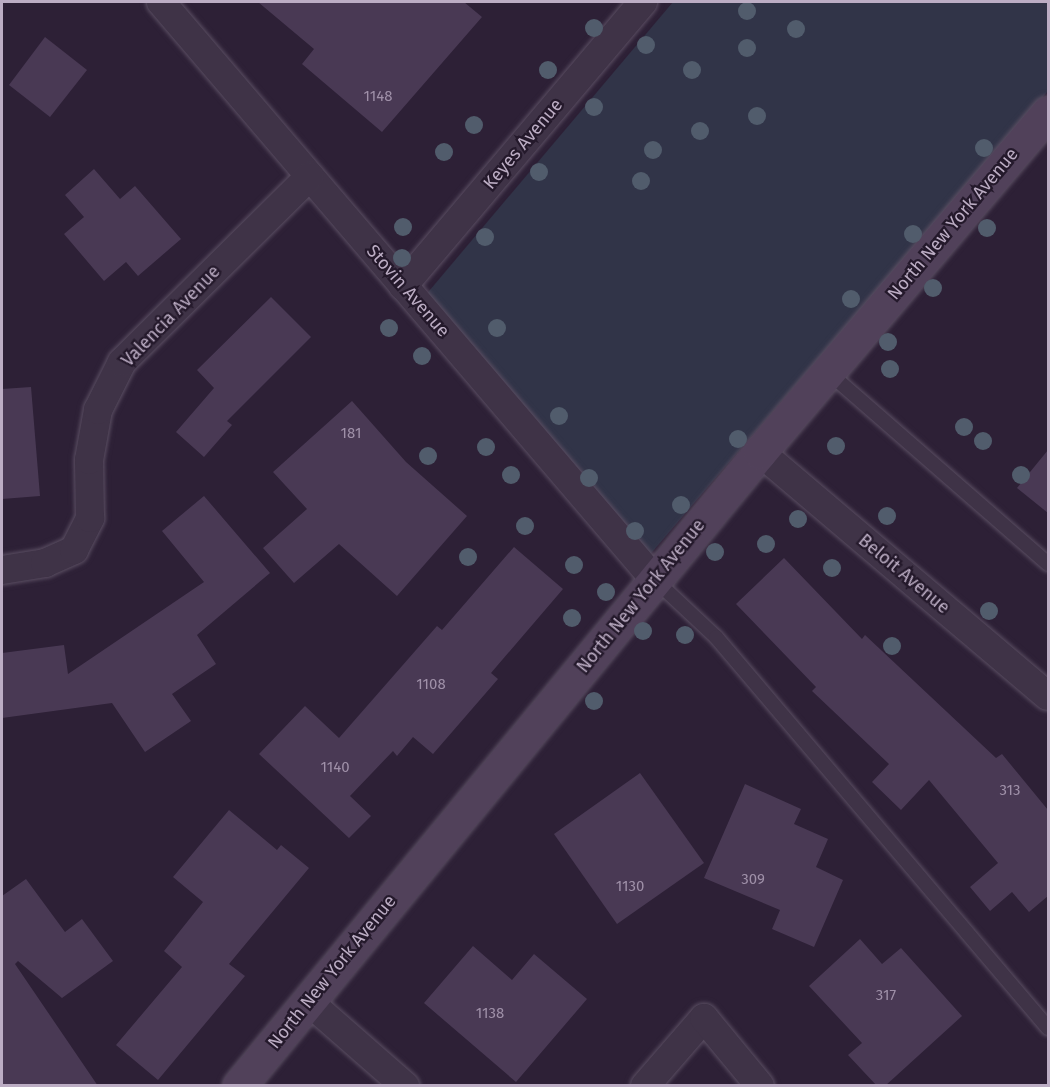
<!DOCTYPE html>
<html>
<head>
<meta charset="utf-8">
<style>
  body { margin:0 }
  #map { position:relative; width:1050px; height:1087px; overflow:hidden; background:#2d2036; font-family:"Fira Sans",sans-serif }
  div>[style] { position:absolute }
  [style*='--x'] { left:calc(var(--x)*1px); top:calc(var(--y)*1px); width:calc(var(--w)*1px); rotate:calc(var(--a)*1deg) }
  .green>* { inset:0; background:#313448 }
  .building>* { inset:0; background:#493954 }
  .roads { filter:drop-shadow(0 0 2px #5a4e62) drop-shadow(0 0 2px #5a4e62) }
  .lane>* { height:14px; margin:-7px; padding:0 7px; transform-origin:7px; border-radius:7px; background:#3f3347 }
  .street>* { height:28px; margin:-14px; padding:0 14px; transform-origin:14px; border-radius:14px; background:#3f3347 }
  .secondary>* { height:33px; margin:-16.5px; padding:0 16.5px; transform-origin:16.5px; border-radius:16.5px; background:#51415a }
  .trees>* { width:18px; height:18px; margin:-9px; border-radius:50%; background:#515c6c }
  span { translate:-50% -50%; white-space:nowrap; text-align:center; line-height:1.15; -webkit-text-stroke:4.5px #24192b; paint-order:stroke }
  .number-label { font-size:15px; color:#9f90a8 }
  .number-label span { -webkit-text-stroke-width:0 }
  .street-label { font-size:18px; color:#bcadc4 }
  .frame { position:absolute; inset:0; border:3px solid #bcadc4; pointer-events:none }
</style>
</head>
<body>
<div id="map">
  <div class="green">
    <i style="clip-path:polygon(673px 2px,1048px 2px,1048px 91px,647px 558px,424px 297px)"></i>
  </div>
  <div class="building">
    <i style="clip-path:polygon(258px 2px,464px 2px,482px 17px,382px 132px,302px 64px,314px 49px)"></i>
    <i style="clip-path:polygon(45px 37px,87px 70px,50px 117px,9px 85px)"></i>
    <i style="clip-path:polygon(94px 169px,120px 199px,135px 186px,181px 239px,138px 276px,126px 262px,104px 281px,64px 234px,84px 217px,65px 195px)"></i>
    <i style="clip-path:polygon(271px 297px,311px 337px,227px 421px,232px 425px,204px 457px,176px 432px,214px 388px,197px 370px)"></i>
    <i style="clip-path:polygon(31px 387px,40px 496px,2px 499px,2px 389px)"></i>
    <i style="clip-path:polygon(352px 401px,406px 462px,467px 516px,397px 596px,339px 544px,294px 583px,263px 548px,307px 509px,273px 472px)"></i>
    <i style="clip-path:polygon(1048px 450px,1048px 513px,1017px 488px)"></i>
    <i style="clip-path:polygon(204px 496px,270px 573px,197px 635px,216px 664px,172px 694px,191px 721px,145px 752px,112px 703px,2px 718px,2px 653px,64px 645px,68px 674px,204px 582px,162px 531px)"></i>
    <i style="clip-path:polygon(514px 547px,563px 589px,491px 673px,498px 679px,433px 754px,413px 737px,397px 756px,393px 751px,350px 796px,371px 816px,349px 838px,259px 754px,305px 706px,339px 738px,437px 626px,442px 630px)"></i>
    <i style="clip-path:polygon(784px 558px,862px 639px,865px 635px,996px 758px,1002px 754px,1048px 810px,1048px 896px,1029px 912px,1012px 892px,990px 911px,970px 887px,998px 863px,929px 780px,901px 810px,872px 782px,889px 764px,812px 691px,816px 687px,736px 604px)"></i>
    <i style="clip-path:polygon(640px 773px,704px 863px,617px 924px,554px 834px)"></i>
    <i style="clip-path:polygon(745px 784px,801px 809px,794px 824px,828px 839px,816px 867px,843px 880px,814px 947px,772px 929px,780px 910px,704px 878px)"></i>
    <i style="clip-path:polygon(229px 810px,277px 850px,281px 845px,309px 868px,229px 964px,245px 976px,158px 1080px,116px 1045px,182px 967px,164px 951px,203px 902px,173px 877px)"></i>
    <i style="clip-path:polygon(26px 879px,65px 932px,82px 919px,113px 961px,62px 998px,18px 961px,15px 964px,98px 1086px,2px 1086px,2px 896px)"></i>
    <i style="clip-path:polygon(860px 939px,882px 964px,901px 948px,962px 1016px,885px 1086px,877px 1086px,848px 1055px,862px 1043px,809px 986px)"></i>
    <i style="clip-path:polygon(473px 946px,512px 980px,534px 954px,587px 999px,516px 1082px,424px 1003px)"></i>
  </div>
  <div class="roads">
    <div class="lane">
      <i style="--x:828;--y:372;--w:292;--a:41.1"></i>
      <i style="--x:655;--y:580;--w:83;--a:43.1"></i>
      <i style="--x:716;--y:637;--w:513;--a:49.67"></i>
    </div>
    <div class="street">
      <i style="--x:161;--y:2;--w:760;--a:49.48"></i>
      <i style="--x:403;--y:286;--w:372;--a:-49.8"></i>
      <i style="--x:760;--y:452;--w:377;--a:40.3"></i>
      <i style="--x:2;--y:570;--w:44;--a:-9.2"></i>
      <i style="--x:45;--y:563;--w:32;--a:-24"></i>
      <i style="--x:74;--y:550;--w:36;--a:-63"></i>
      <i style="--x:90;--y:518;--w:58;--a:-91"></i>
      <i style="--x:89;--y:460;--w:51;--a:-79.8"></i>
      <i style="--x:98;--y:410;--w:54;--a:-63.4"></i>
      <i style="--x:122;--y:362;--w:264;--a:-44.7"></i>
      <i style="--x:308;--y:1001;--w:129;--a:41.2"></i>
      <i style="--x:645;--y:1086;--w:90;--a:-49.1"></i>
      <i style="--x:704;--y:1018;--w:88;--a:50.5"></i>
    </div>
    <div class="secondary">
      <i style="--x:239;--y:1086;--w:821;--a:-50.59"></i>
      <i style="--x:760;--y:452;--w:445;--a:-49.7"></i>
    </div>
  </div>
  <div class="trees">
    <i style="left:747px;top:11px"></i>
    <i style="left:594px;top:28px"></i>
    <i style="left:796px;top:29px"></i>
    <i style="left:646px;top:45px"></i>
    <i style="left:747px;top:48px"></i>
    <i style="left:548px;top:70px"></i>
    <i style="left:692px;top:70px"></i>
    <i style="left:594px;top:107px"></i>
    <i style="left:757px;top:116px"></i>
    <i style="left:474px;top:125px"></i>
    <i style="left:700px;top:131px"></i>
    <i style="left:984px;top:148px"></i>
    <i style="left:653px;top:150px"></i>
    <i style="left:444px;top:152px"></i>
    <i style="left:539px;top:172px"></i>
    <i style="left:641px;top:181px"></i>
    <i style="left:403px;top:227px"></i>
    <i style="left:987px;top:228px"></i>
    <i style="left:913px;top:234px"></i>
    <i style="left:485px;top:237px"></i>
    <i style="left:402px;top:258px"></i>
    <i style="left:933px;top:288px"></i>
    <i style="left:851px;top:299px"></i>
    <i style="left:389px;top:328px"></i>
    <i style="left:497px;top:328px"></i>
    <i style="left:888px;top:342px"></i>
    <i style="left:422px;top:356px"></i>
    <i style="left:890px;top:369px"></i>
    <i style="left:559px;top:416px"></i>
    <i style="left:964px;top:427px"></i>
    <i style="left:738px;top:439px"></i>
    <i style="left:983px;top:441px"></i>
    <i style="left:836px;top:446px"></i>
    <i style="left:486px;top:447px"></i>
    <i style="left:428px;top:456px"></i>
    <i style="left:511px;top:475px"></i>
    <i style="left:1021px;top:475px"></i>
    <i style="left:589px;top:478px"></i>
    <i style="left:681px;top:505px"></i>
    <i style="left:887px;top:516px"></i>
    <i style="left:798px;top:519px"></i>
    <i style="left:525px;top:526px"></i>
    <i style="left:635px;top:531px"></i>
    <i style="left:766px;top:544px"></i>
    <i style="left:715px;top:552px"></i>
    <i style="left:468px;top:557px"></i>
    <i style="left:574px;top:565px"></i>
    <i style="left:832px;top:568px"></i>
    <i style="left:606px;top:592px"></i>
    <i style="left:989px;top:611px"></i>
    <i style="left:572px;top:618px"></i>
    <i style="left:643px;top:631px"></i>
    <i style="left:685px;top:635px"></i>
    <i style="left:892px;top:646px"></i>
    <i style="left:594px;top:701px"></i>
  </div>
  <div class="number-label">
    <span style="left:378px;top:97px">1148</span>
    <span style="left:351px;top:434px">181</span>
    <span style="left:431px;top:685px">1108</span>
    <span style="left:335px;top:768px">1140</span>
    <span style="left:1010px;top:791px">313</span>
    <span style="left:753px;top:880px">309</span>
    <span style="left:630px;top:887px">1130</span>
    <span style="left:886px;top:996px">317</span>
    <span style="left:490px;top:1014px">1138</span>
  </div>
  <div class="street-label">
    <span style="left:523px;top:144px;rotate:-50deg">Keyes Avenue</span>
    <span style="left:953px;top:224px;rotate:-50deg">North New York Avenue</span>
    <span style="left:408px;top:291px;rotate:49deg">Stovin Avenue</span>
    <span style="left:171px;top:316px;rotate:-46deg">Valencia Avenue</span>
    <span style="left:904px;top:574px;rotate:40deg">Beloit Avenue</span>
    <span style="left:641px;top:596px;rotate:-51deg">North New York Avenue</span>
    <span style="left:332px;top:972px;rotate:-51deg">North New York Avenue</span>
  </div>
  <div class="frame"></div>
</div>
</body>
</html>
